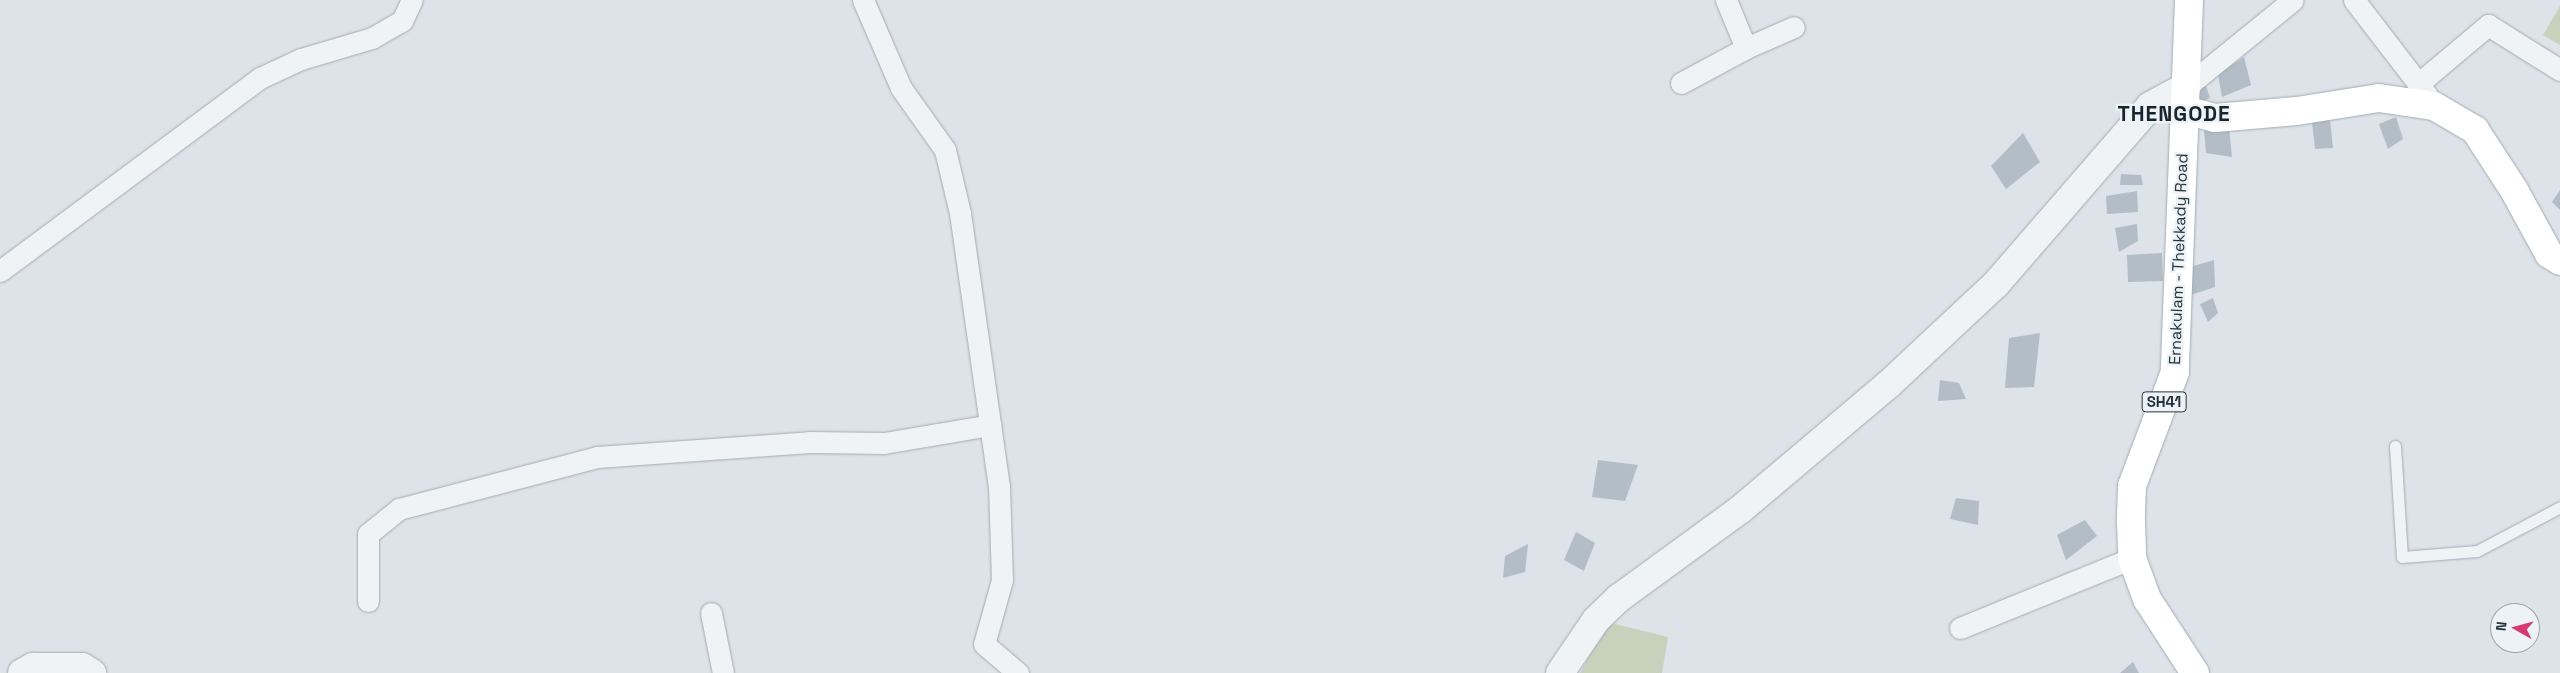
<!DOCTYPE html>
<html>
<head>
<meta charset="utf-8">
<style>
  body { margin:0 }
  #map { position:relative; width:2560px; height:673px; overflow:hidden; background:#dde3e8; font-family:"Space Grotesk",sans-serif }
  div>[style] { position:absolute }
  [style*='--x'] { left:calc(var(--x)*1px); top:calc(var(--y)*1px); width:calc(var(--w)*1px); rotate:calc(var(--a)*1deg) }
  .green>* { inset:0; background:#c7d2bd }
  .building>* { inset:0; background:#b3bdc5 }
  .roads { filter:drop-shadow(0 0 1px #a2abb2) drop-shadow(0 0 1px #a2abb2) }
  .service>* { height:11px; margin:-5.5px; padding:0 5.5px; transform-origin:5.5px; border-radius:5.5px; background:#eff3f6 }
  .minor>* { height:21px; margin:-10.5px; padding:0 10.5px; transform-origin:10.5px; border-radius:10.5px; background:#eff3f6 }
  .tertiary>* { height:28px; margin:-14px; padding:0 14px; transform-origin:14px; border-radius:14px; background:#eff3f6 }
  .secondary>* { height:28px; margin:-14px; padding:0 14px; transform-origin:14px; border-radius:14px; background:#fff }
  .primary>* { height:28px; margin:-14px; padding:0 14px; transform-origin:14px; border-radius:14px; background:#fff }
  span { translate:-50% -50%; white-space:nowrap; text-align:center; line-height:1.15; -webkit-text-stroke:4.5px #ecf2f5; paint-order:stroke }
  .shield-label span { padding:1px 4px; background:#ecf2f5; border:1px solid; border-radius:4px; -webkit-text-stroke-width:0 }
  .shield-label { font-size:15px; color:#25343f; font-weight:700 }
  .street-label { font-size:16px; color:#25343f }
  .district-label { font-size:21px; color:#182530; font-weight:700; letter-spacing:1px }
  .north { position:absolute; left:2490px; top:603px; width:50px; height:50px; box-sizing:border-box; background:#ecf2f5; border:1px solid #9ca6ac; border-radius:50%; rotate:277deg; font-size:14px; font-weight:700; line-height:20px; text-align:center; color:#25343f }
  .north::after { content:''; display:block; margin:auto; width:18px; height:22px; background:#d8376f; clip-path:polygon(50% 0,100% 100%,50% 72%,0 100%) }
</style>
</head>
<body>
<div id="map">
  <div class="green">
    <i style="clip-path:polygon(2560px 6px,2560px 45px,2543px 35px)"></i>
    <i style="clip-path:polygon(1607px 622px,1668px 637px,1662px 673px,1580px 673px)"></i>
  </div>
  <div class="building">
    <i style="clip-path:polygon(2244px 57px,2251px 85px,2222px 97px,2218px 74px)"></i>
    <i style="clip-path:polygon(2206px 86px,2210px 98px,2198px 103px,2194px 90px)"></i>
    <i style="clip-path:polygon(2396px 117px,2403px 139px,2388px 149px,2379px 124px)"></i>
    <i style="clip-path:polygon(2330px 119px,2333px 148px,2315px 149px,2312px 122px)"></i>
    <i style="clip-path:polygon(2229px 128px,2232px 157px,2206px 153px,2204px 131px)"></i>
    <i style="clip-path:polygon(2023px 133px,2040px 162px,2006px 189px,1991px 166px)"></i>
    <i style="clip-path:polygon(2121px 174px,2141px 175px,2143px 185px,2120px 185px)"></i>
    <i style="clip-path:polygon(2560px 190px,2560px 210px,2552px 202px)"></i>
    <i style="clip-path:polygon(2137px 191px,2138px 212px,2107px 214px,2106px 196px)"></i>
    <i style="clip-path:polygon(2137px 224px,2138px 241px,2119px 252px,2115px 228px)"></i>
    <i style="clip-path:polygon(2162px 253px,2163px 281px,2128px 282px,2127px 255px)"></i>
    <i style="clip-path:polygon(2214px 260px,2215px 287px,2191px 295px,2190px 267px)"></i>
    <i style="clip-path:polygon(2213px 298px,2218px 313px,2208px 322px,2200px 304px)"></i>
    <i style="clip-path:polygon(2040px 333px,2034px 387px,2005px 388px,2009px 338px)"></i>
    <i style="clip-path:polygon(1940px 380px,1959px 383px,1966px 399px,1938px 401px)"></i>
    <i style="clip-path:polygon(1598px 460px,1638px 465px,1625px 501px,1592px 497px)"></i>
    <i style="clip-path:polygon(1956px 498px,1979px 501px,1978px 525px,1950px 519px)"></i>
    <i style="clip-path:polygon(2085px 520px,2097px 536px,2066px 560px,2057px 535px)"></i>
    <i style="clip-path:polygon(1576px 532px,1595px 543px,1584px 571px,1564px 560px)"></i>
    <i style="clip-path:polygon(1528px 544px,1525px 572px,1503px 578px,1505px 556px)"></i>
    <i style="clip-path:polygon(2133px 662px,2139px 673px,2120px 673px)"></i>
  </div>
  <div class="roads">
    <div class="service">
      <i style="--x:2395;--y:446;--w:111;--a:86.4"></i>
      <i style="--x:2402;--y:557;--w:75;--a:-4.6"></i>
      <i style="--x:2477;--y:551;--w:94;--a:-27.9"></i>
    </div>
    <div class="minor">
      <i style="--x:863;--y:0;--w:96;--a:66.6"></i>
      <i style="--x:901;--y:88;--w:76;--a:54.6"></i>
      <i style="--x:945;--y:150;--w:65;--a:76.6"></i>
      <i style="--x:960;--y:213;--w:276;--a:81.9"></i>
      <i style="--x:999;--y:486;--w:94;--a:88.2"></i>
      <i style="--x:1002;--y:580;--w:66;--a:105.7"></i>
      <i style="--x:984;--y:644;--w:45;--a:40.5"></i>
      <i style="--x:1726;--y:0;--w:52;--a:67.4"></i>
      <i style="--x:1746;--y:48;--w:52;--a:-23.6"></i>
      <i style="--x:2354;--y:0;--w:120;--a:52.5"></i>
      <i style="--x:1681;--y:83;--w:74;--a:-28.3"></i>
      <i style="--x:2418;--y:84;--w:92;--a:-40.1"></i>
      <i style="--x:2488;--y:25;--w:85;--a:32"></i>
      <i style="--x:2187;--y:86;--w:136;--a:-39.1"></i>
      <i style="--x:0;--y:271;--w:324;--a:-36.6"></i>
      <i style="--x:260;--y:78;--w:45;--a:-24.9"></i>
      <i style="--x:301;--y:59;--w:74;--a:-16.5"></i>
      <i style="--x:372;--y:38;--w:34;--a:-30"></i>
      <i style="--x:402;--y:21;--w:23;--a:-65"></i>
      <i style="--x:368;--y:601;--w:67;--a:-90"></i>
      <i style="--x:368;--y:534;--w:40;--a:-39"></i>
      <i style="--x:399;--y:509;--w:205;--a:-14.7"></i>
      <i style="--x:597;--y:457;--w:213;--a:-4"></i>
      <i style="--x:809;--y:442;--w:75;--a:0.8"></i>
      <i style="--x:884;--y:443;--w:108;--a:-9.6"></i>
      <i style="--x:711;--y:613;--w:61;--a:78.7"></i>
      <i style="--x:1960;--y:628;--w:186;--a:-22.1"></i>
    </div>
    <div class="tertiary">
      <i style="--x:22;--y:673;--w:13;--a:-29"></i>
      <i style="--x:33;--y:667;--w:49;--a:0"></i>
      <i style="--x:82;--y:667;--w:12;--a:31"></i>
      <i style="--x:1560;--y:673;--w:64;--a:-55.8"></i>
      <i style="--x:1596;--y:620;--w:32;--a:-44"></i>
      <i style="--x:1619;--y:598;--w:151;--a:-36.1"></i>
      <i style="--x:1741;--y:509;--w:194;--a:-40.2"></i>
      <i style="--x:1889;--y:384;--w:146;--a:-43.1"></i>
      <i style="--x:1996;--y:284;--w:235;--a:-49.1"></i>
      <i style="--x:2150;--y:106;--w:42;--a:-28.4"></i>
    </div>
    <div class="secondary">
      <i style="--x:2185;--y:110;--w:31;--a:15"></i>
      <i style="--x:2215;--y:118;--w:82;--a:-4.9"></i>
      <i style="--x:2297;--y:111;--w:83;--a:-9"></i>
      <i style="--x:2379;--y:98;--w:56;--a:8.3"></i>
      <i style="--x:2434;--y:106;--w:48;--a:30.3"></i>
      <i style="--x:2475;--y:130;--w:72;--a:57"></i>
      <i style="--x:2514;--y:190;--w:73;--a:61.3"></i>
      <i style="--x:2549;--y:254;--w:13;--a:32"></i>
    </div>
    <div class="primary">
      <i style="--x:2189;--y:0;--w:372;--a:92.2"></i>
      <i style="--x:2175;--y:372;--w:122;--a:110.7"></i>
      <i style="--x:2132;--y:486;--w:36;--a:92"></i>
      <i style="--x:2131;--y:522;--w:36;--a:88"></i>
      <i style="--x:2132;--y:558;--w:44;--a:69.9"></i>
      <i style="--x:2147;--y:599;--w:88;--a:57"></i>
    </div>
  </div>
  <div class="shield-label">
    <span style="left:2164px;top:402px">SH41</span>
  </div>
  <div class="street-label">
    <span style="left:2179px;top:259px;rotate:-88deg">Ernakulam - Thekkady Road</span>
  </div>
  <div class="district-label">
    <span style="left:2174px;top:114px">THENGODE</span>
  </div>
  <div class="north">N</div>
</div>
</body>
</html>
